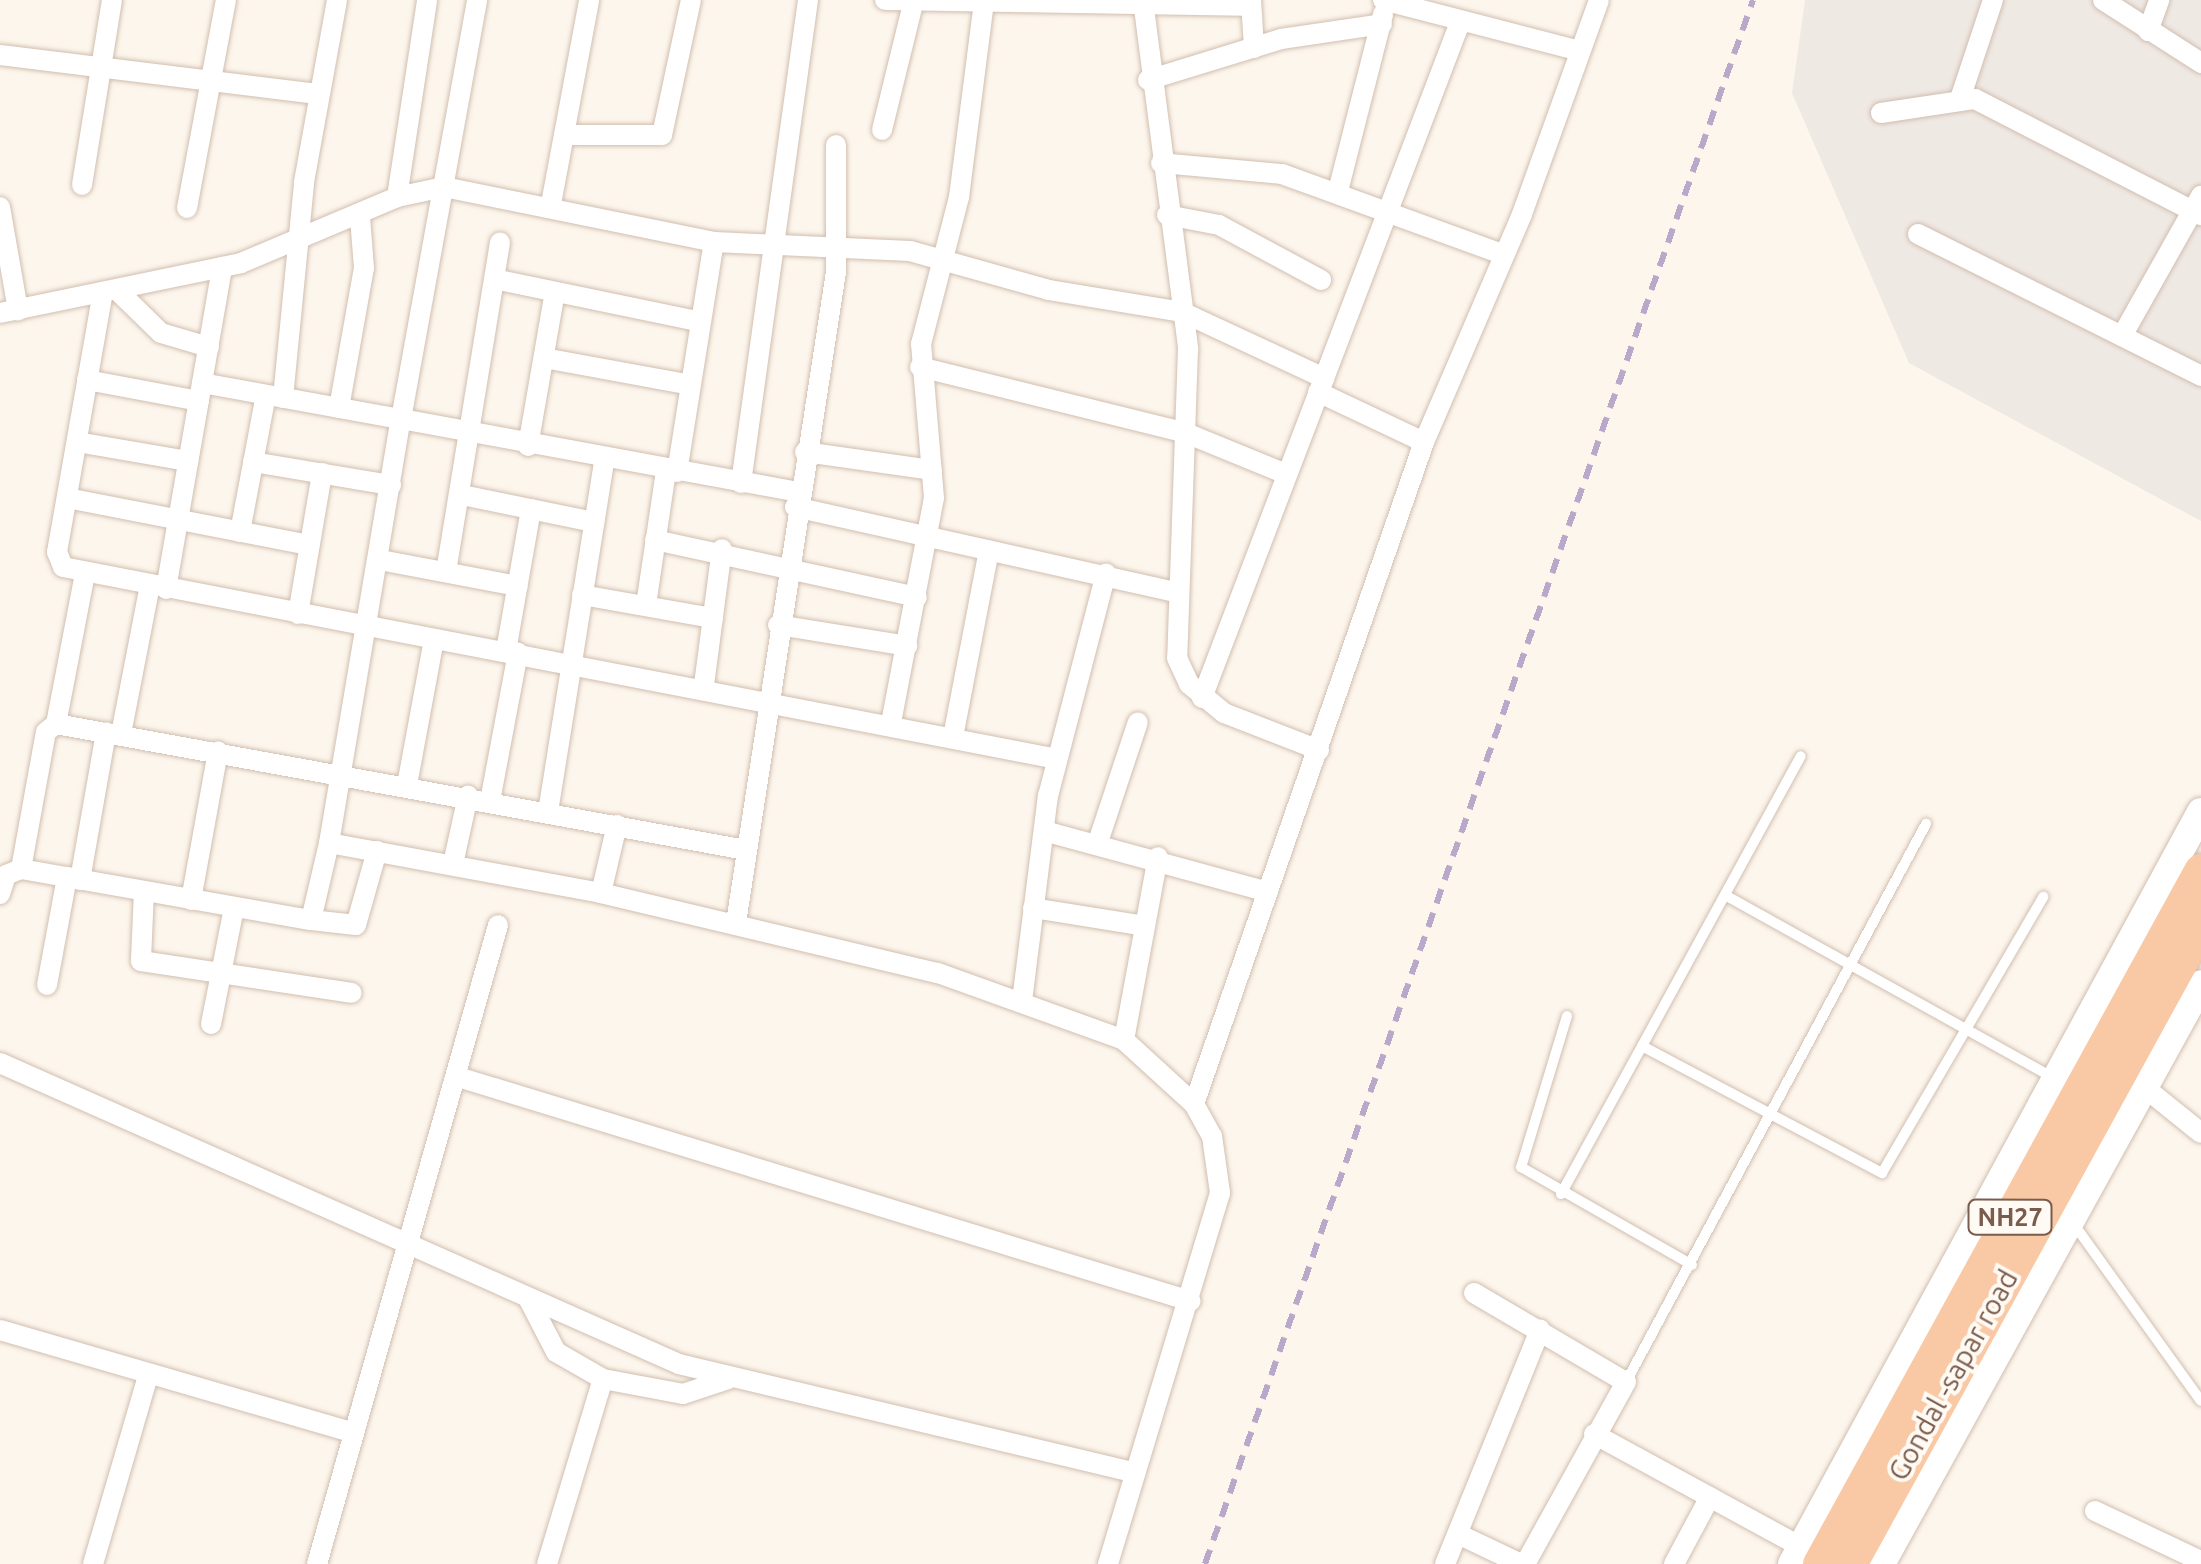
<!DOCTYPE html>
<html>
<head>
<meta charset="utf-8">
<style>
  body { margin:0 }
  #map { position:relative; width:2201px; height:1564px; overflow:hidden; background:#fdf6ec; font-family:Ubuntu,sans-serif }
  div>[style] { position:absolute }
  [style*='--x'] { left:calc(var(--x)*1px); top:calc(var(--y)*1px); width:calc(var(--w)*1px); rotate:calc(var(--a)*1deg) }
  .industrial>* { inset:0; background:#efe9e4 }
  .roads { filter:drop-shadow(0 0 2px #d1beb0) drop-shadow(0 0 2px #d1beb0) }
  .service>* { height:10px; margin:-5px; padding:0 5px; transform-origin:5px; border-radius:5px; background:#fff }
  .minor>* { height:20px; margin:-10px; padding:0 10px; transform-origin:10px; border-radius:10px; background:#fff }
  .tertiary>* { height:28px; margin:-14px; padding:0 14px; transform-origin:14px; border-radius:14px; background:#fff }
  .trunk>* { height:35px; margin:-17.5px; padding:0 17.5px; transform-origin:17.5px; border-radius:17.5px; background:#f9c8a4 }
  .rail>* { height:6px; margin-top:-3px; transform-origin:0; background:repeating-linear-gradient(90deg,#b9a8c9 0 15px,transparent 0 25px) }
  span { translate:-50% -50%; white-space:nowrap; text-align:center; line-height:1.15; -webkit-text-stroke:8px #fffaf3; paint-order:stroke }
  .shield-label span { padding:2px 8px; background:#fffaf3; border:2px solid; border-radius:8px; -webkit-text-stroke-width:0 }
  .shield-label { font-size:25px; color:#7a5c4d; font-weight:700 }
  .street-label { font-size:28px; color:#7a5c4d }
</style>
</head>
<body>
<div id="map">
  <div class="industrial">
    <i style="clip-path:polygon(1805px 0,2201px 0,2201px 521px,1909px 363px,1792px 93px)"></i>
  </div>
  <div class="roads">
    <div class="service">
      <i style="--x:1725;--y:895;--w:374;--a:29.1"></i>
      <i style="--x:1567;--y:1016;--w:158;--a:106.9"></i>
      <i style="--x:1521;--y:1167;--w:197;--a:29.8"></i>
      <i style="--x:1642;--y:1046;--w:272;--a:27.9"></i>
      <i style="--x:1882;--y:1173;--w:320;--a:-59.7"></i>
      <i style="--x:1561;--y:1194;--w:499;--a:-61.3"></i>
      <i style="--x:2073;--y:1223;--w:219;--a:54.3"></i>
      <i style="--x:1626;--y:1382;--w:634;--a:-61.74"></i>
    </div>
    <div class="minor">
      <i style="--x:885;--y:0;--w:365;--a:0.9"></i>
      <i style="--x:1251;--y:0;--w:48;--a:86.4"></i>
      <i style="--x:1383;--y:0;--w:203;--a:14.5"></i>
      <i style="--x:2103;--y:0;--w:117;--a:32.7"></i>
      <i style="--x:1144;--y:8;--w:344;--a:82.6"></i>
      <i style="--x:1188;--y:349;--w:309;--a:92"></i>
      <i style="--x:1177;--y:658;--w:29;--a:65"></i>
      <i style="--x:1189;--y:684;--w:45;--a:39.6"></i>
      <i style="--x:1224;--y:713;--w:102;--a:21.3"></i>
      <i style="--x:2148;--y:31;--w:33;--a:-70"></i>
      <i style="--x:0;--y:55;--w:320;--a:7"></i>
      <i style="--x:1148;--y:80;--w:139;--a:-17.1"></i>
      <i style="--x:1281;--y:39;--w:102;--a:-8.4"></i>
      <i style="--x:1960;--y:99;--w:104;--a:-71.6"></i>
      <i style="--x:1881;--y:113;--w:95;--a:-8.5"></i>
      <i style="--x:1975;--y:99;--w:254;--a:27.2"></i>
      <i style="--x:882;--y:130;--w:134;--a:-76.2"></i>
      <i style="--x:564;--y:135;--w:98;--a:0"></i>
      <i style="--x:662;--y:135;--w:138;--a:-77.9"></i>
      <i style="--x:1161;--y:163;--w:121;--a:5.2"></i>
      <i style="--x:1282;--y:174;--w:236;--a:20"></i>
      <i style="--x:82;--y:185;--w:187;--a:-80.8"></i>
      <i style="--x:1338;--y:191;--w:183;--a:-75.7"></i>
      <i style="--x:397;--y:197;--w:199;--a:-81.3"></i>
      <i style="--x:551;--y:204;--w:208;--a:-79.4"></i>
      <i style="--x:0;--y:207;--w:105;--a:80.1"></i>
      <i style="--x:187;--y:208;--w:212;--a:-79.4"></i>
      <i style="--x:1167;--y:215;--w:53;--a:10.9"></i>
      <i style="--x:1219;--y:225;--w:116;--a:28.3"></i>
      <i style="--x:1918;--y:234;--w:317;--a:26.6"></i>
      <i style="--x:494;--y:279;--w:211;--a:11.7"></i>
      <i style="--x:120;--y:293;--w:57;--a:44.3"></i>
      <i style="--x:161;--y:333;--w:50;--a:16.3"></i>
      <i style="--x:102;--y:297;--w:259;--a:100"></i>
      <i style="--x:57;--y:552;--w:16;--a:68"></i>
      <i style="--x:63;--y:567;--w:1012;--a:10.93"></i>
      <i style="--x:0;--y:313;--w:246;--a:-11.7"></i>
      <i style="--x:241;--y:263;--w:169;--a:-22.9"></i>
      <i style="--x:397;--y:197;--w:48;--a:-12"></i>
      <i style="--x:444;--y:187;--w:276;--a:11.5"></i>
      <i style="--x:714;--y:242;--w:196;--a:2.6"></i>
      <i style="--x:910;--y:251;--w:144;--a:15.7"></i>
      <i style="--x:1049;--y:290;--w:135;--a:9.4"></i>
      <i style="--x:1182;--y:312;--w:157;--a:24.9"></i>
      <i style="--x:2122;--y:336;--w:161;--a:-60.6"></i>
      <i style="--x:544;--y:358;--w:149;--a:10.4"></i>
      <i style="--x:920;--y:367;--w:274;--a:13.9"></i>
      <i style="--x:1186;--y:433;--w:108;--a:22.3"></i>
      <i style="--x:87;--y:380;--w:114;--a:10.6"></i>
      <i style="--x:202;--y:383;--w:202;--a:10.3"></i>
      <i style="--x:401;--y:419;--w:426;--a:-79.7"></i>
      <i style="--x:1318;--y:392;--w:117;--a:25.3"></i>
      <i style="--x:283;--y:398;--w:217;--a:-84.4"></i>
      <i style="--x:304;--y:182;--w:185;--a:-79.7"></i>
      <i style="--x:339;--y:408;--w:142;--a:-79.9"></i>
      <i style="--x:364;--y:268;--w:51;--a:-94.5"></i>
      <i style="--x:77;--y:442;--w:113;--a:9.7"></i>
      <i style="--x:528;--y:446;--w:156;--a:-80.1"></i>
      <i style="--x:805;--y:452;--w:128;--a:8.1"></i>
      <i style="--x:253;--y:462;--w:140;--a:9.5"></i>
      <i style="--x:677;--y:472;--w:233;--a:-80.9"></i>
      <i style="--x:741;--y:483;--w:488;--a:-82.1"></i>
      <i style="--x:462;--y:495;--w:135;--a:11.6"></i>
      <i style="--x:67;--y:498;--w:247;--a:11"></i>
      <i style="--x:795;--y:507;--w:388;--a:12.6"></i>
      <i style="--x:240;--y:532;--w:139;--a:-79.3"></i>
      <i style="--x:655;--y:540;--w:268;--a:12.3"></i>
      <i style="--x:380;--y:560;--w:140;--a:10.7"></i>
      <i style="--x:446;--y:572;--w:334;--a:-80.7"></i>
      <i style="--x:166;--y:589;--w:327;--a:-80.1"></i>
      <i style="--x:582;--y:595;--w:133;--a:10"></i>
      <i style="--x:646;--y:605;--w:135;--a:-81.5"></i>
      <i style="--x:298;--y:614;--w:143;--a:-80.3"></i>
      <i style="--x:778;--y:625;--w:131;--a:9.2"></i>
      <i style="--x:506;--y:651;--w:144;--a:-80"></i>
      <i style="--x:704;--y:685;--w:137;--a:-82.5"></i>
      <i style="--x:1202;--y:698;--w:720;--a:-69.1"></i>
      <i style="--x:891;--y:723;--w:229;--a:-79.2"></i>
      <i style="--x:934;--y:498;--w:155;--a:-94.8"></i>
      <i style="--x:921;--y:344;--w:152;--a:-75.5"></i>
      <i style="--x:959;--y:197;--w:198;--a:-82.7"></i>
      <i style="--x:56;--y:724;--w:154;--a:-79.1"></i>
      <i style="--x:121;--y:734;--w:152;--a:-79"></i>
      <i style="--x:953;--y:737;--w:190;--a:-79.1"></i>
      <i style="--x:407;--y:785;--w:148;--a:-79.5"></i>
      <i style="--x:490;--y:801;--w:151;--a:-79.3"></i>
      <i style="--x:548;--y:812;--w:353;--a:-80.9"></i>
      <i style="--x:1044;--y:831;--w:232;--a:15.2"></i>
      <i style="--x:1098;--y:842;--w:126;--a:-71.6"></i>
      <i style="--x:329;--y:843;--w:430;--a:-80.4"></i>
      <i style="--x:401;--y:419;--w:404;--a:10.4"></i>
      <i style="--x:453;--y:864;--w:70;--a:-77.6"></i>
      <i style="--x:21;--y:869;--w:139;--a:-79.7"></i>
      <i style="--x:46;--y:732;--w:13;--a:-39"></i>
      <i style="--x:56;--y:724;--w:701;--a:10.35"></i>
      <i style="--x:80;--y:880;--w:150;--a:-80"></i>
      <i style="--x:144;--y:891;--w:70;--a:92.5"></i>
      <i style="--x:141;--y:961;--w:213;--a:8.6"></i>
      <i style="--x:601;--y:893;--w:70;--a:-76.8"></i>
      <i style="--x:0;--y:894;--w:20;--a:-72"></i>
      <i style="--x:6;--y:875;--w:16;--a:-22"></i>
      <i style="--x:21;--y:869;--w:294;--a:10"></i>
      <i style="--x:311;--y:920;--w:79;--a:-76.8"></i>
      <i style="--x:329;--y:843;--w:277;--a:10.4"></i>
      <i style="--x:601;--y:893;--w:346;--a:13.4"></i>
      <i style="--x:938;--y:973;--w:198;--a:19.8"></i>
      <i style="--x:1124;--y:1040;--w:95;--a:42.4"></i>
      <i style="--x:1194;--y:1104;--w:37;--a:61"></i>
      <i style="--x:1212;--y:1136;--w:58;--a:82"></i>
      <i style="--x:1220;--y:1193;--w:388;--a:106.8"></i>
      <i style="--x:191;--y:900;--w:151;--a:-79.7"></i>
      <i style="--x:1033;--y:908;--w:113;--a:9.1"></i>
      <i style="--x:311;--y:920;--w:45;--a:6.3"></i>
      <i style="--x:356;--y:925;--w:77;--a:-74.2"></i>
      <i style="--x:736;--y:923;--w:659;--a:-81.27"></i>
      <i style="--x:836;--y:272;--w:127;--a:-90"></i>
      <i style="--x:47;--y:985;--w:110;--a:-79.5"></i>
      <i style="--x:1022;--y:1001;--w:207;--a:-82.8"></i>
      <i style="--x:1048;--y:796;--w:230;--a:-75.4"></i>
      <i style="--x:211;--y:1024;--w:118;--a:-78.8"></i>
      <i style="--x:1124;--y:1040;--w:186;--a:-79.5"></i>
      <i style="--x:0;--y:1063;--w:743;--a:23.91"></i>
      <i style="--x:679;--y:1364;--w:469;--a:13.4"></i>
      <i style="--x:458;--y:1077;--w:766;--a:17.01"></i>
      <i style="--x:2144;--y:1087;--w:73;--a:38.9"></i>
      <i style="--x:1194;--y:1104;--w:701;--a:-70.84"></i>
      <i style="--x:1424;--y:442;--w:248;--a:-66.7"></i>
      <i style="--x:1522;--y:214;--w:227;--a:-70.2"></i>
      <i style="--x:1474;--y:1293;--w:176;--a:30.4"></i>
      <i style="--x:1626;--y:1382;--w:208;--a:119"></i>
      <i style="--x:528;--y:1298;--w:61;--a:62.6"></i>
      <i style="--x:556;--y:1352;--w:54;--a:29.9"></i>
      <i style="--x:603;--y:1379;--w:81;--a:10.6"></i>
      <i style="--x:683;--y:1394;--w:47;--a:-18.4"></i>
      <i style="--x:0;--y:1330;--w:366;--a:16.2"></i>
      <i style="--x:1594;--y:1434;--w:236;--a:28.6"></i>
      <i style="--x:2095;--y:1511;--w:117;--a:25.3"></i>
      <i style="--x:1458;--y:1534;--w:70;--a:25.5"></i>
      <i style="--x:93;--y:1564;--w:196;--a:-73.7"></i>
      <i style="--x:317;--y:1564;--w:664;--a:-74.18"></i>
      <i style="--x:547;--y:1564;--w:193;--a:-73.2"></i>
      <i style="--x:1445;--y:1564;--w:253;--a:-67.9"></i>
      <i style="--x:1674;--y:1564;--w:76;--a:-61.8"></i>
    </div>
    <div class="tertiary">
      <i style="--x:1792;--y:1564;--w:856;--a:-61.46"></i>
      <i style="--x:1881;--y:1564;--w:662;--a:-61.11"></i>
    </div>
    <div class="trunk">
      <i style="--x:1820;--y:1564;--w:791;--a:-61.2"></i>
      <i style="--x:1849;--y:1564;--w:731;--a:-61.23"></i>
    </div>
  </div>
  <div class="rail">
    <i style="--x:1205;--y:1564;--w:1657;--a:-70.69"></i>
  </div>
  <div class="shield-label">
    <span style="left:2010px;top:1217px">NH27</span>
  </div>
  <div class="street-label">
    <span style="left:1953px;top:1375px;rotate:-61deg">Gondal -sapar road</span>
  </div>
</div>
</body>
</html>
